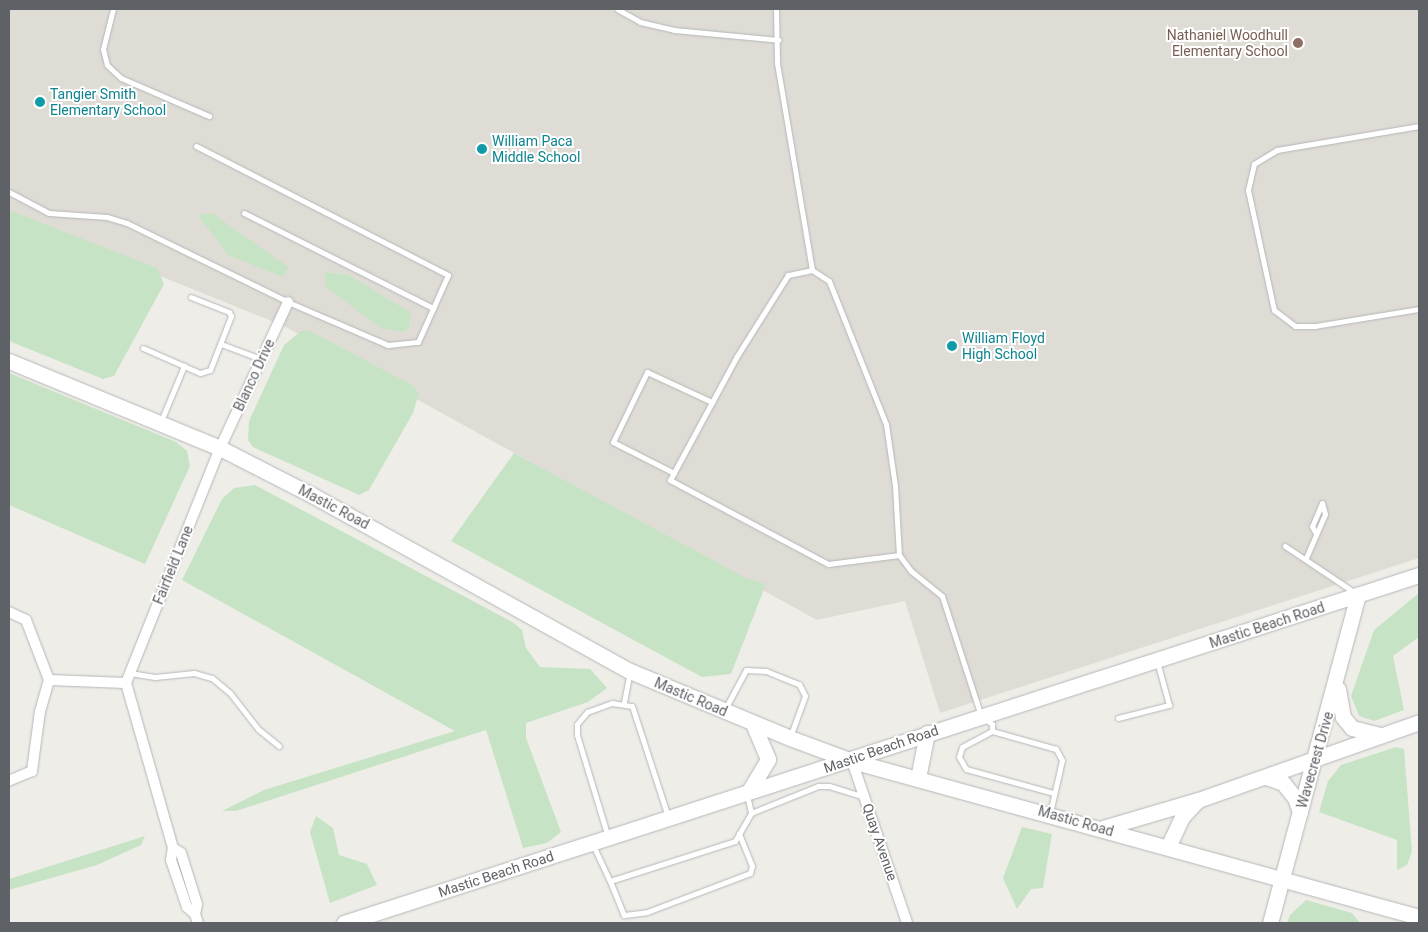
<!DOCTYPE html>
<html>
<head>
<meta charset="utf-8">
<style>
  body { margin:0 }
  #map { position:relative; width:1428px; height:932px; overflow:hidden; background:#efede7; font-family:Roboto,sans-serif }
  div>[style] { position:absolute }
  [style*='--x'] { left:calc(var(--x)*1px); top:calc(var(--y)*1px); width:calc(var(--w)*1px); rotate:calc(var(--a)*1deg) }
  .education>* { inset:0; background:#dfdcd5 }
  .green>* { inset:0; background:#c6e4c5 }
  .roads { filter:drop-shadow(0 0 1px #b4b6ba) drop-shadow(0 0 1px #b4b6ba) }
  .lane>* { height:5px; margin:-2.5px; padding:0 2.5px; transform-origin:2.5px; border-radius:2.5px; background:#fff }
  .street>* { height:10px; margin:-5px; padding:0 5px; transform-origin:5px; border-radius:5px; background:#fff }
  .secondary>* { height:15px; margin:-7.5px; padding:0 7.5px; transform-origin:7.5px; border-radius:7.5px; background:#fff }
  .dots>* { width:14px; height:14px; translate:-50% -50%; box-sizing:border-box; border:2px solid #fff; border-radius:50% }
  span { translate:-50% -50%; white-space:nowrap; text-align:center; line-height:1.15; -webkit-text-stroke:4px #fff; paint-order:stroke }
  .education-label { font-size:14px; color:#785e54 }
  .right { translate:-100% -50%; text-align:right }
  .culture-label { font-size:14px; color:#0d838f }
  .left { translate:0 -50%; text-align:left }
  .street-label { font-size:14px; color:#5e6165 }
  .frame { position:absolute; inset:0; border:10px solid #5e6165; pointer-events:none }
</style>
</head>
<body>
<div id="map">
  <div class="education">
    <i style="clip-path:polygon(9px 9px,1419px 9px,1419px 558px,940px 713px,905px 601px,817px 620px,284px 326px,9px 215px)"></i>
  </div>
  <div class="green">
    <i style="clip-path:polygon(9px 210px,157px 268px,164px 284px,114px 376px,103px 379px,9px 341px)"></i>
    <i style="clip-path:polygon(212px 213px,288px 267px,283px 277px,228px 255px,198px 215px)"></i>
    <i style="clip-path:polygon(325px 272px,349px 275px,411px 313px,409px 328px,402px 332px,380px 328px,325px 286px)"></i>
    <i style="clip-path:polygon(301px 331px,310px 331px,412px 385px,419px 393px,413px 413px,369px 490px,359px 495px,253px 447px,248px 440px,249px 421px,284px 345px)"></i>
    <i style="clip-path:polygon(9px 373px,176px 442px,187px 451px,190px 466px,145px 564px,9px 505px)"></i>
    <i style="clip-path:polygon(514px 453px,746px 578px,766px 584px,731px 674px,702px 677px,451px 541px)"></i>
    <i style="clip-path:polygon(255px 485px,514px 623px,522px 630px,526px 648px,540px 667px,590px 669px,607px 688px,588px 702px,526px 723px,526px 738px,561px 832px,547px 843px,523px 848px,486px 730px,236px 811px,222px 811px,264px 790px,455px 731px,182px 580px,222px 499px,234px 488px)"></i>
    <i style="clip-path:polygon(1419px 593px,1419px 637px,1393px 656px,1404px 710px,1374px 721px,1359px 716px,1351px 696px,1374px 630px)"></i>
    <i style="clip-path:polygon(1396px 747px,1404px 749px,1412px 851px,1407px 865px,1397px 870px,1397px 840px,1319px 812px,1328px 781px,1341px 765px)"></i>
    <i style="clip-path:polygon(316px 816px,333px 828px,339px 855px,367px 864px,377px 885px,330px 903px,310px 832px)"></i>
    <i style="clip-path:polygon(1022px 827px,1052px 834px,1043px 888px,1031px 889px,1017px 909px,1003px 878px)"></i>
    <i style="clip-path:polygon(145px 836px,141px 845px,97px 865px,9px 890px,9px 879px)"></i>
    <i style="clip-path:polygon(1306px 900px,1352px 913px,1360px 923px,1287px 923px,1290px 915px)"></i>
  </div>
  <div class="roads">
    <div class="lane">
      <i style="--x:113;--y:9;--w:41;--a:104"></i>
      <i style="--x:103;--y:49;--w:16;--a:76"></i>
      <i style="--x:107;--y:65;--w:19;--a:43"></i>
      <i style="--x:121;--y:78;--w:96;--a:23.4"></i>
      <i style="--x:617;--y:9;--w:26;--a:29"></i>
      <i style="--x:640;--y:22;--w:35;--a:13"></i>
      <i style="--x:674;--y:30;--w:105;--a:5.4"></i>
      <i style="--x:776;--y:9;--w:54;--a:88.9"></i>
      <i style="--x:777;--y:63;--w:210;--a:80.4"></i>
      <i style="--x:812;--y:270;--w:20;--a:33"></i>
      <i style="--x:829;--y:281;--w:154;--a:68.3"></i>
      <i style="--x:886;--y:424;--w:63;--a:81.7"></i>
      <i style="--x:895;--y:486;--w:69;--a:86.7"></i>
      <i style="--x:899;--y:555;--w:20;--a:53"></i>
      <i style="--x:911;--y:571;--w:40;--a:39"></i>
      <i style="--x:942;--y:596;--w:126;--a:72"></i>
      <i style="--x:981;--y:716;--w:14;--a:36"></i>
      <i style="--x:992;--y:724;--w:7;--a:90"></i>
      <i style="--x:1419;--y:126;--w:144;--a:170.4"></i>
      <i style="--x:1277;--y:150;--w:27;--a:149"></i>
      <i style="--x:1254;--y:164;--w:27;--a:103"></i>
      <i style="--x:1248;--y:190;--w:123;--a:77.8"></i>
      <i style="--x:1274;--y:310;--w:26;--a:37"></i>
      <i style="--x:1295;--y:326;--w:20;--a:0"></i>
      <i style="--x:1315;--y:326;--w:105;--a:-9.3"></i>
      <i style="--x:9;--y:192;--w:45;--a:27.7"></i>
      <i style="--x:49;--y:213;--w:58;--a:3.9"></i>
      <i style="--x:107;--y:217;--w:21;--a:17"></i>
      <i style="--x:127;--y:223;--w:179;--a:26.1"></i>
      <i style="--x:288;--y:302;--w:109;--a:23.3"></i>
      <i style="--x:388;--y:345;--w:30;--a:-6"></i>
      <i style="--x:418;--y:342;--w:73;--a:-65.9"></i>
      <i style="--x:448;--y:275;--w:283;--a:-152.9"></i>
      <i style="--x:244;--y:213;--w:212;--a:26.7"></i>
      <i style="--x:812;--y:270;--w:25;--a:168"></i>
      <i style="--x:788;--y:275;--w:96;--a:122.2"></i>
      <i style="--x:737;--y:356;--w:141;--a:118.4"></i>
      <i style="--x:670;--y:480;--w:179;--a:28"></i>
      <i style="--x:828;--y:564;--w:72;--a:-7.2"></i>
      <i style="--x:221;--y:344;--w:43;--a:20.6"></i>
      <i style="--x:143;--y:348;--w:62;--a:23.7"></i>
      <i style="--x:200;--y:373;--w:10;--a:-17"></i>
      <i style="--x:210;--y:370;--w:58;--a:-68.7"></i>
      <i style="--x:231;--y:316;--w:4;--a:-117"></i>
      <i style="--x:229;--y:312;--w:41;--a:-158.5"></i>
      <i style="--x:161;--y:421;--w:60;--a:-67.3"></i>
      <i style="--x:674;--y:473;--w:68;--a:-153.1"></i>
      <i style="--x:613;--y:442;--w:78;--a:-64.1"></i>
      <i style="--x:647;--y:372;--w:72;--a:24.8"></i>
      <i style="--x:1285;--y:546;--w:83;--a:33.7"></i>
      <i style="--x:1306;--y:558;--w:48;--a:-66.6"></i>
      <i style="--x:1325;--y:514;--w:11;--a:-105"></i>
      <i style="--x:1322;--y:503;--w:25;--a:113"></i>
      <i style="--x:1312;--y:526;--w:7;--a:63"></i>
      <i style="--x:130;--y:673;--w:25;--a:9"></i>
      <i style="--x:155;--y:677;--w:39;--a:-6"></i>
      <i style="--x:194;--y:673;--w:19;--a:16"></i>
      <i style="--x:212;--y:678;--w:23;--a:40"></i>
      <i style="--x:230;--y:693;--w:46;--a:52.1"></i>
      <i style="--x:258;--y:729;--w:27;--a:39"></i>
      <i style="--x:624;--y:702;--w:31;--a:-79"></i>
      <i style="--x:725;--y:709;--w:44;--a:-61.7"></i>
      <i style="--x:746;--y:670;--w:20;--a:3"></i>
      <i style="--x:766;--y:671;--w:35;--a:22"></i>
      <i style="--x:799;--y:684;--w:13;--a:63"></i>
      <i style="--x:805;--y:696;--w:44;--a:110.1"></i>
      <i style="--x:1118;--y:718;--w:53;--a:-14.3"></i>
      <i style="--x:1169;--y:705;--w:46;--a:-105.3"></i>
      <i style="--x:747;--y:795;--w:18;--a:77"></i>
      <i style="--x:1050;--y:813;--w:54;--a:-77.2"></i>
      <i style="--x:1062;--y:760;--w:13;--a:-119"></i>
      <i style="--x:1056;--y:749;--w:66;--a:-164.3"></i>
      <i style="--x:992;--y:731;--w:34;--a:152"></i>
      <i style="--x:962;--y:747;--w:10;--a:107"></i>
      <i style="--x:959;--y:757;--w:14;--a:60"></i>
      <i style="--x:966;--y:769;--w:90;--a:15.4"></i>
      <i style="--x:608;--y:837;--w:107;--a:-106.9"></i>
      <i style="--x:577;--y:735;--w:11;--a:-90"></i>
      <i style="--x:577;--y:724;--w:16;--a:-50"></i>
      <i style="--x:587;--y:712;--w:27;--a:-20"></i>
      <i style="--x:612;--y:703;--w:20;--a:9"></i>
      <i style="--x:632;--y:706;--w:117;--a:72"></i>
      <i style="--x:593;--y:845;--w:40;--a:65"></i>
      <i style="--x:610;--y:881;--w:131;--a:-17.7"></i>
      <i style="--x:735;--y:841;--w:32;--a:-60"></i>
      <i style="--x:751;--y:813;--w:72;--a:-21.9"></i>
      <i style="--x:818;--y:786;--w:11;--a:0"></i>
      <i style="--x:829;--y:786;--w:37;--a:17"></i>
      <i style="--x:610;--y:881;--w:37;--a:68"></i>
      <i style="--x:624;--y:915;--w:23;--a:-7"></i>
      <i style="--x:647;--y:912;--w:110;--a:-20.7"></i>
      <i style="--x:750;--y:873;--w:7;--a:-74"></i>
      <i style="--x:752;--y:866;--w:35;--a:-112"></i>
    </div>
    <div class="street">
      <i style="--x:9;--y:612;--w:19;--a:25"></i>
      <i style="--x:26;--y:620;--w:64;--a:69"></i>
      <i style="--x:49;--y:680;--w:32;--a:106"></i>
      <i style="--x:40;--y:711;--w:61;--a:97.6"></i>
      <i style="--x:32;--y:771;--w:25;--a:157"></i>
      <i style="--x:49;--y:680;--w:77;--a:2.2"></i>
      <i style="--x:852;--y:761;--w:171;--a:71.2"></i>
      <i style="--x:173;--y:848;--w:172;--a:-105.9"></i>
      <i style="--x:126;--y:683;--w:253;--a:-68.2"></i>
      <i style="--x:220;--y:448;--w:161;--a:-65"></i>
      <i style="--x:195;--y:914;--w:11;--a:-139"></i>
      <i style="--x:187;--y:907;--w:50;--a:-108.8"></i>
      <i style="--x:171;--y:860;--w:12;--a:-81"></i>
      <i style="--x:173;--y:848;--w:9;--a:32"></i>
      <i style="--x:181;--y:853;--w:53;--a:72.6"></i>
      <i style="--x:197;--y:904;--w:10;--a:101"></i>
      <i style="--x:195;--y:914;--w:9;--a:72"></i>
    </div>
    <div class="secondary">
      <i style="--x:9;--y:361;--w:228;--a:22.4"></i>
      <i style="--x:220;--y:448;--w:103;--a:27.1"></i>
      <i style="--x:312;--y:495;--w:363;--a:29"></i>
      <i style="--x:630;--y:671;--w:173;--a:22.7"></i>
      <i style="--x:790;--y:738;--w:66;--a:20.4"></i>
      <i style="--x:852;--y:761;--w:588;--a:15.38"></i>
      <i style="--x:1338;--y:689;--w:28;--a:80"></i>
      <i style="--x:1343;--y:717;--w:14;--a:51"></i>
      <i style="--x:1352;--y:728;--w:29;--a:14"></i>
      <i style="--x:1266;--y:777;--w:18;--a:19"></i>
      <i style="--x:1283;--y:783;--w:19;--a:51"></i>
      <i style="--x:1295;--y:798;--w:15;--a:70"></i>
      <i style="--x:918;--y:778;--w:46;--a:-78.7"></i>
      <i style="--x:749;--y:791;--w:37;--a:-59"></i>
      <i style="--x:768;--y:759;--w:39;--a:-113"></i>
      <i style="--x:1103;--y:828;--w:99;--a:-16.4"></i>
      <i style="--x:1198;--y:800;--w:234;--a:-19.4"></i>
      <i style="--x:1168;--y:847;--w:33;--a:-65"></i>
      <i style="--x:1182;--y:817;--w:23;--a:-47"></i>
      <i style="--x:344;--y:923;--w:1130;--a:-17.94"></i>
      <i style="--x:1270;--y:923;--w:340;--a:-75"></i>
    </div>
  </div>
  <div class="dots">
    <i style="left:1298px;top:43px;background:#8d6e63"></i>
    <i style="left:40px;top:102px;background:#0f9aa8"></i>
    <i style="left:482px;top:149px;background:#0f9aa8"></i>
    <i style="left:952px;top:346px;background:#0f9aa8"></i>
  </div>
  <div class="education-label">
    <span class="right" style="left:1288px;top:43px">Nathaniel Woodhull<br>Elementary School</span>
  </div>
  <div class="culture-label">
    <span class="left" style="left:50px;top:102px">Tangier Smith<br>Elementary School</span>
    <span class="left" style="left:492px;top:149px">William Paca<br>Middle School</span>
    <span class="left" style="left:962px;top:346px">William Floyd<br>High School</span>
  </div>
  <div class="street-label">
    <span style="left:254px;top:375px;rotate:-65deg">Blanco Drive</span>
    <span style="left:334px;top:507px;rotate:28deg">Mastic Road</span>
    <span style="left:173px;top:565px;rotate:-68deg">Fairfield Lane</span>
    <span style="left:1267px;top:625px;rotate:-18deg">Mastic Beach Road</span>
    <span style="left:691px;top:697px;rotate:23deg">Mastic Road</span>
    <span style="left:881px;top:749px;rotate:-19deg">Mastic Beach Road</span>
    <span style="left:1315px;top:760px;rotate:-74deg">Wavecrest Drive</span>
    <span style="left:1076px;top:821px;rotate:16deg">Mastic Road</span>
    <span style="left:880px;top:842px;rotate:71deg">Quay Avenue</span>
    <span style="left:496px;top:874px;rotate:-18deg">Mastic Beach Road</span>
  </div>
  <div class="frame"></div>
</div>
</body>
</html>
